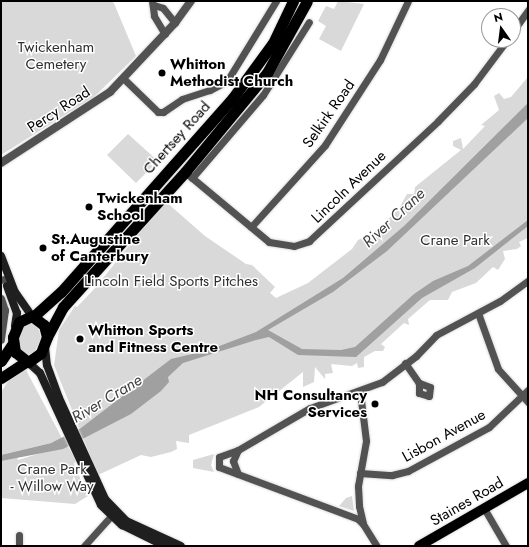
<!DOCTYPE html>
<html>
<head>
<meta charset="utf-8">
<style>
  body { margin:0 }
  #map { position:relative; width:529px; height:547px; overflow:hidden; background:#fff; font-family:Jost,sans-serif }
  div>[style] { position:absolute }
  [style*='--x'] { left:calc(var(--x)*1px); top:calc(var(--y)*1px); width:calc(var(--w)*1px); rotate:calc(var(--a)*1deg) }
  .green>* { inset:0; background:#d9d9d9 }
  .water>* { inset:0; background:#a0a0a0 }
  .roads { filter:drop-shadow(0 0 1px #dbdbdb) drop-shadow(0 0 1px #dbdbdb) }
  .minor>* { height:7px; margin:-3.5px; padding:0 3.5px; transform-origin:3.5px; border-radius:3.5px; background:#525252 }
  .tertiary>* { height:8px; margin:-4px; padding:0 4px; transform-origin:4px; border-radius:4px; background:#525252 }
  .secondary>* { height:8px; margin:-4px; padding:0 4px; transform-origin:4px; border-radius:4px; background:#1f1f1f }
  .primary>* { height:10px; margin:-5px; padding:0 5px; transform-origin:5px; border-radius:5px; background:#000 }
  .trunk>* { height:11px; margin:-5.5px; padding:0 5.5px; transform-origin:5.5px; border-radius:5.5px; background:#000 }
  .dots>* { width:11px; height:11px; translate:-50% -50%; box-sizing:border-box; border:2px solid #fff; border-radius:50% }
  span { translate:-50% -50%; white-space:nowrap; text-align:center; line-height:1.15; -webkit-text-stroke:3px #fff; paint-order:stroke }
  .park-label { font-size:15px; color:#303030 }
  .poi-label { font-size:15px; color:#000; font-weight:700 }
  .left { translate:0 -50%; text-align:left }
  .right { translate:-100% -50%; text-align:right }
  .street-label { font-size:15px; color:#000 }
  .water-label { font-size:16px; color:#414141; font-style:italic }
  .frame { position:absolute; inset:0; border:2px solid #000; pointer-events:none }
  .north { position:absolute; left:481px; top:8px; width:40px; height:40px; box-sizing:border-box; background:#fff; border:1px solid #999; border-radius:50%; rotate:346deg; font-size:11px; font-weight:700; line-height:16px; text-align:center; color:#000 }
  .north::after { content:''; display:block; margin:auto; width:14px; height:18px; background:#000; clip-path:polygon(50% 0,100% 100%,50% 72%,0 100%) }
</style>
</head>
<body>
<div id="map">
  <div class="green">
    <i style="clip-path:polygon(1px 1px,113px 1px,136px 56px,95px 96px,1px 155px)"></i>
    <i style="clip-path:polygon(338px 1px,364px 4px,341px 51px,319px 39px,326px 26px,318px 21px,326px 6px,334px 9px)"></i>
    <i style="clip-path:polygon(528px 77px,528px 238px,519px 242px,521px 246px,517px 249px,503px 251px,505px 259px,498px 270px,493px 267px,476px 283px,452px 292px,448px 300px,430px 300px,408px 319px,409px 325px,404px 323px,381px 344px,385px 347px,383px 351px,375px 351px,364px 357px,364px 367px,358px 368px,357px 363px,352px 366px,331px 364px,333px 373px,325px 374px,325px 379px,315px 367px,314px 382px,303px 387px,303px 372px,259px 407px,189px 435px,189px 443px,176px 441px,177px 449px,171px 452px,151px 457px,141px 455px,98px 475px,54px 365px,59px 330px,75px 306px,77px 307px,95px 288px,165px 201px,205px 236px,246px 264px,252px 265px,275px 287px,270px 293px,276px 298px,308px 283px,352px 249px,358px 240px,373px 233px,398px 210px,407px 194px,414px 194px,415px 187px,461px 150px,453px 146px,453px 141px,461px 138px,463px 149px,485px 126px,481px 125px,499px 110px,494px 96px,499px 93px,504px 99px,511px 97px)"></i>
    <i style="clip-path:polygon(128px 134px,158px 161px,136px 183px,107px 155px)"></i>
    <i style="clip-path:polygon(28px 322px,37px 323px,41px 339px,35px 351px,26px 356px,22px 355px,17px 342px,21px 330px)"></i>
    <i style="clip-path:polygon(26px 370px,63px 440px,1px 455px,1px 392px,15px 371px)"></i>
    <i style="clip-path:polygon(67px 445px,76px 460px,74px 464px,88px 496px,75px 504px,1px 498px,1px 459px,17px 455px,18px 460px)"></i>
    <i style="clip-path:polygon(214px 454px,211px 465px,214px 472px,193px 468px,193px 460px)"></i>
    <i style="clip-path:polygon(352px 496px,354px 511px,339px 506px,346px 498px)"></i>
  </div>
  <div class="water">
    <i style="clip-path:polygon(528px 103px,527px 119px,387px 251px,333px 292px,268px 330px,302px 349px,341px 350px,355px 347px,414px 294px,433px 281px,468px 266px,528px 220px,528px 226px,475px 268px,422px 298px,356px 357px,298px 355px,269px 337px,256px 340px,183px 363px,168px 377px,169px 382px,161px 391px,131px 414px,63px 449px,1px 461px,1px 455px,51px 443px,81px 428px,171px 359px,209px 350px,256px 332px,343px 278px,404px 226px)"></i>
  </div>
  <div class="roads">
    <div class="minor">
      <i style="--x:152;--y:1;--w:15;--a:82"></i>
      <i style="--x:154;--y:16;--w:21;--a:59"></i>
      <i style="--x:154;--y:5;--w:9;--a:18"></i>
      <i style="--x:163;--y:8;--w:19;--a:51"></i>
      <i style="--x:513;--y:31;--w:26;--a:-54"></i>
      <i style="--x:124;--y:79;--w:47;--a:44.1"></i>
      <i style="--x:158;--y:112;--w:5;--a:0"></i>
      <i style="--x:163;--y:112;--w:23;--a:-34"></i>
      <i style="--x:182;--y:99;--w:29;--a:-18"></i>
      <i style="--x:210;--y:90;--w:19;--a:-28"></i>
      <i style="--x:227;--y:81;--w:94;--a:-58.5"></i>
      <i style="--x:185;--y:172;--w:109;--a:39.8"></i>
      <i style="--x:269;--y:242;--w:25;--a:9"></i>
      <i style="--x:294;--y:246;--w:16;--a:-18"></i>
      <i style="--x:309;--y:241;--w:176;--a:-42.9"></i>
      <i style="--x:438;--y:121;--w:52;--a:-45.8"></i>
      <i style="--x:474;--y:84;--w:55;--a:-53.1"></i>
      <i style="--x:192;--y:178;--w:109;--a:-49.5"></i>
      <i style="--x:263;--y:95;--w:86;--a:-57.8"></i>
      <i style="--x:251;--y:227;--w:110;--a:-47.9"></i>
      <i style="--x:325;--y:145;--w:101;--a:-57.1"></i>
      <i style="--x:380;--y:60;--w:65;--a:-64.6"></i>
      <i style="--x:1;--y:280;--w:3;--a:-18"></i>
      <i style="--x:1;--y:298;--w:13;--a:72"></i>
      <i style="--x:5;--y:310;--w:30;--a:98"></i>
      <i style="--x:478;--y:313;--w:59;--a:70.3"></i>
      <i style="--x:498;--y:369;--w:45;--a:47.7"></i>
      <i style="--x:405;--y:363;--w:24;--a:55"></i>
      <i style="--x:419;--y:383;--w:10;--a:90"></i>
      <i style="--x:419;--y:393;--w:10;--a:17"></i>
      <i style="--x:429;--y:396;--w:9;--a:-84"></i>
      <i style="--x:430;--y:387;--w:12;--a:-160"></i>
      <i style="--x:360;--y:392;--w:49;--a:83"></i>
      <i style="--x:366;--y:441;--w:46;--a:100.1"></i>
      <i style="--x:358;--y:486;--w:20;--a:87"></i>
      <i style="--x:359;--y:506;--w:18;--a:77"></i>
      <i style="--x:363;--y:524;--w:26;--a:58"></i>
      <i style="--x:238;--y:450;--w:20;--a:160"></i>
      <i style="--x:219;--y:457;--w:10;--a:90"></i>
      <i style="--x:219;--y:467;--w:148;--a:20.5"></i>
      <i style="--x:358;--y:519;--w:7;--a:45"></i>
      <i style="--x:360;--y:473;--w:32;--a:4"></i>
      <i style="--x:392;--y:475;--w:16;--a:-14"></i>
      <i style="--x:408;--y:471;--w:92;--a:-28.5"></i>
      <i style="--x:489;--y:427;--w:54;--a:-43.5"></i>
      <i style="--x:238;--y:474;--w:14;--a:-111"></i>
      <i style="--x:233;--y:461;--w:12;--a:-66"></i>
      <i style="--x:238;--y:450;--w:83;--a:-30.3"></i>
      <i style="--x:310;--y:408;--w:77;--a:-19.9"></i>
      <i style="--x:382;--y:382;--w:43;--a:-37.4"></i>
      <i style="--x:416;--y:356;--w:29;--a:-46"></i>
      <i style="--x:436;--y:335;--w:72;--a:-28"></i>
      <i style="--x:500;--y:301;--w:34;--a:-36"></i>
      <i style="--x:485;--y:510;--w:42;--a:59.7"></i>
      <i style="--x:19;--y:546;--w:11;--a:-90"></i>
      <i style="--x:84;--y:546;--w:40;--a:-48"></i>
    </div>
    <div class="tertiary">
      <i style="--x:1;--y:163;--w:130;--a:-33.1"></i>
      <i style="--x:110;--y:92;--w:95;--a:-46.7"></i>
      <i style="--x:175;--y:23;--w:27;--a:-54"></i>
    </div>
    <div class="secondary">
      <i style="--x:1;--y:256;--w:39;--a:69"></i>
      <i style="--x:15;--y:292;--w:29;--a:55"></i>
      <i style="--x:7;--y:286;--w:29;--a:70"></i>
      <i style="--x:17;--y:313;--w:13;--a:99"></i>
      <i style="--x:45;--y:347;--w:18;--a:84"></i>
      <i style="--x:47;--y:365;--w:35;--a:70"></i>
      <i style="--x:59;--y:398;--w:111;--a:65.5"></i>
      <i style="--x:105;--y:499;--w:30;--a:46"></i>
      <i style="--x:126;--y:521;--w:60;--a:24.4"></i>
      <i style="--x:28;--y:362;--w:16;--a:43"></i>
      <i style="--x:40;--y:373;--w:145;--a:65.2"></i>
      <i style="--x:101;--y:505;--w:29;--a:44"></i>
      <i style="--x:122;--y:525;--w:48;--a:26"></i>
    </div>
    <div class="primary">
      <i style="--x:419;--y:546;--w:126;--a:-30"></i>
    </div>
    <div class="trunk">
      <i style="--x:32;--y:316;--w:15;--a:37"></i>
      <i style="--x:44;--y:325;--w:12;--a:76"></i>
      <i style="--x:47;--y:337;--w:17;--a:111"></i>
      <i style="--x:41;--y:353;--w:16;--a:145"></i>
      <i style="--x:28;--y:362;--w:16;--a:-142"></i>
      <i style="--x:15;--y:352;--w:15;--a:-98"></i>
      <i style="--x:13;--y:337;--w:16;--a:-68"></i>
      <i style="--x:19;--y:322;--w:14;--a:-25"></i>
      <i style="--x:34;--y:316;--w:36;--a:-42"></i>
      <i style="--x:61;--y:292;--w:258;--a:-48.5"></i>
      <i style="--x:232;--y:99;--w:69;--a:-53.8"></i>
      <i style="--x:273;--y:43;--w:47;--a:-64.5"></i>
      <i style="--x:47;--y:337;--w:34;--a:-62"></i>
      <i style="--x:63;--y:307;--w:182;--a:-47.9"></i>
      <i style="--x:185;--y:172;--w:129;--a:-50.4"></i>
      <i style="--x:267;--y:73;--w:82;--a:-60.9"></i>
      <i style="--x:1;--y:361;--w:22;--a:-56"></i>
      <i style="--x:1;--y:378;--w:30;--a:-33"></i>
    </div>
  </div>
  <div class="dots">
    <i style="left:162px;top:73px;background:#000"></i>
    <i style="left:89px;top:207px;background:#000"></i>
    <i style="left:43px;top:248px;background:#000"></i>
    <i style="left:80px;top:339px;background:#000"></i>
    <i style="left:375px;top:404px;background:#000"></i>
  </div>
  <div class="park-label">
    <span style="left:56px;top:56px">Twickenham<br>Cemetery</span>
    <span style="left:455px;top:241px">Crane Park</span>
    <span style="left:171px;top:282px">Lincoln Field Sports Pitches</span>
    <span style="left:52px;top:478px">Crane Park<br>- Willow Way</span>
  </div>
  <div class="poi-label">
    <span class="left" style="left:170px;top:73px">Whitton<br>Methodist Church</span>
    <span class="left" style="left:97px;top:207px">Twickenham<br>School</span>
    <span class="left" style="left:51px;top:248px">St.Augustine<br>of Canterbury</span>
    <span class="left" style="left:88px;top:339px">Whitton Sports<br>and Fitness Centre</span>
    <span class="right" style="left:367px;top:404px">NH Consultancy<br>Services</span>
  </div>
  <div class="street-label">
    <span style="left:59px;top:110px;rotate:-33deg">Percy Road</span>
    <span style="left:329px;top:114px;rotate:-55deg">Selkirk Road</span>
    <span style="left:177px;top:138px;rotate:-48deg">Chertsey Road</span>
    <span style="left:349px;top:187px;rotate:-44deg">Lincoln Avenue</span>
    <span style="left:444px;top:436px;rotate:-29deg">Lisbon Avenue</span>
    <span style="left:467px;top:502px;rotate:-30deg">Staines Road</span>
  </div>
  <div class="water-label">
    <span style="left:394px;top:218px;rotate:-43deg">River Crane</span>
    <span style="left:107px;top:399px;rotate:-31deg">River Crane</span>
  </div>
  <div class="frame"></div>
  <div class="north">N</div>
</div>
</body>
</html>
